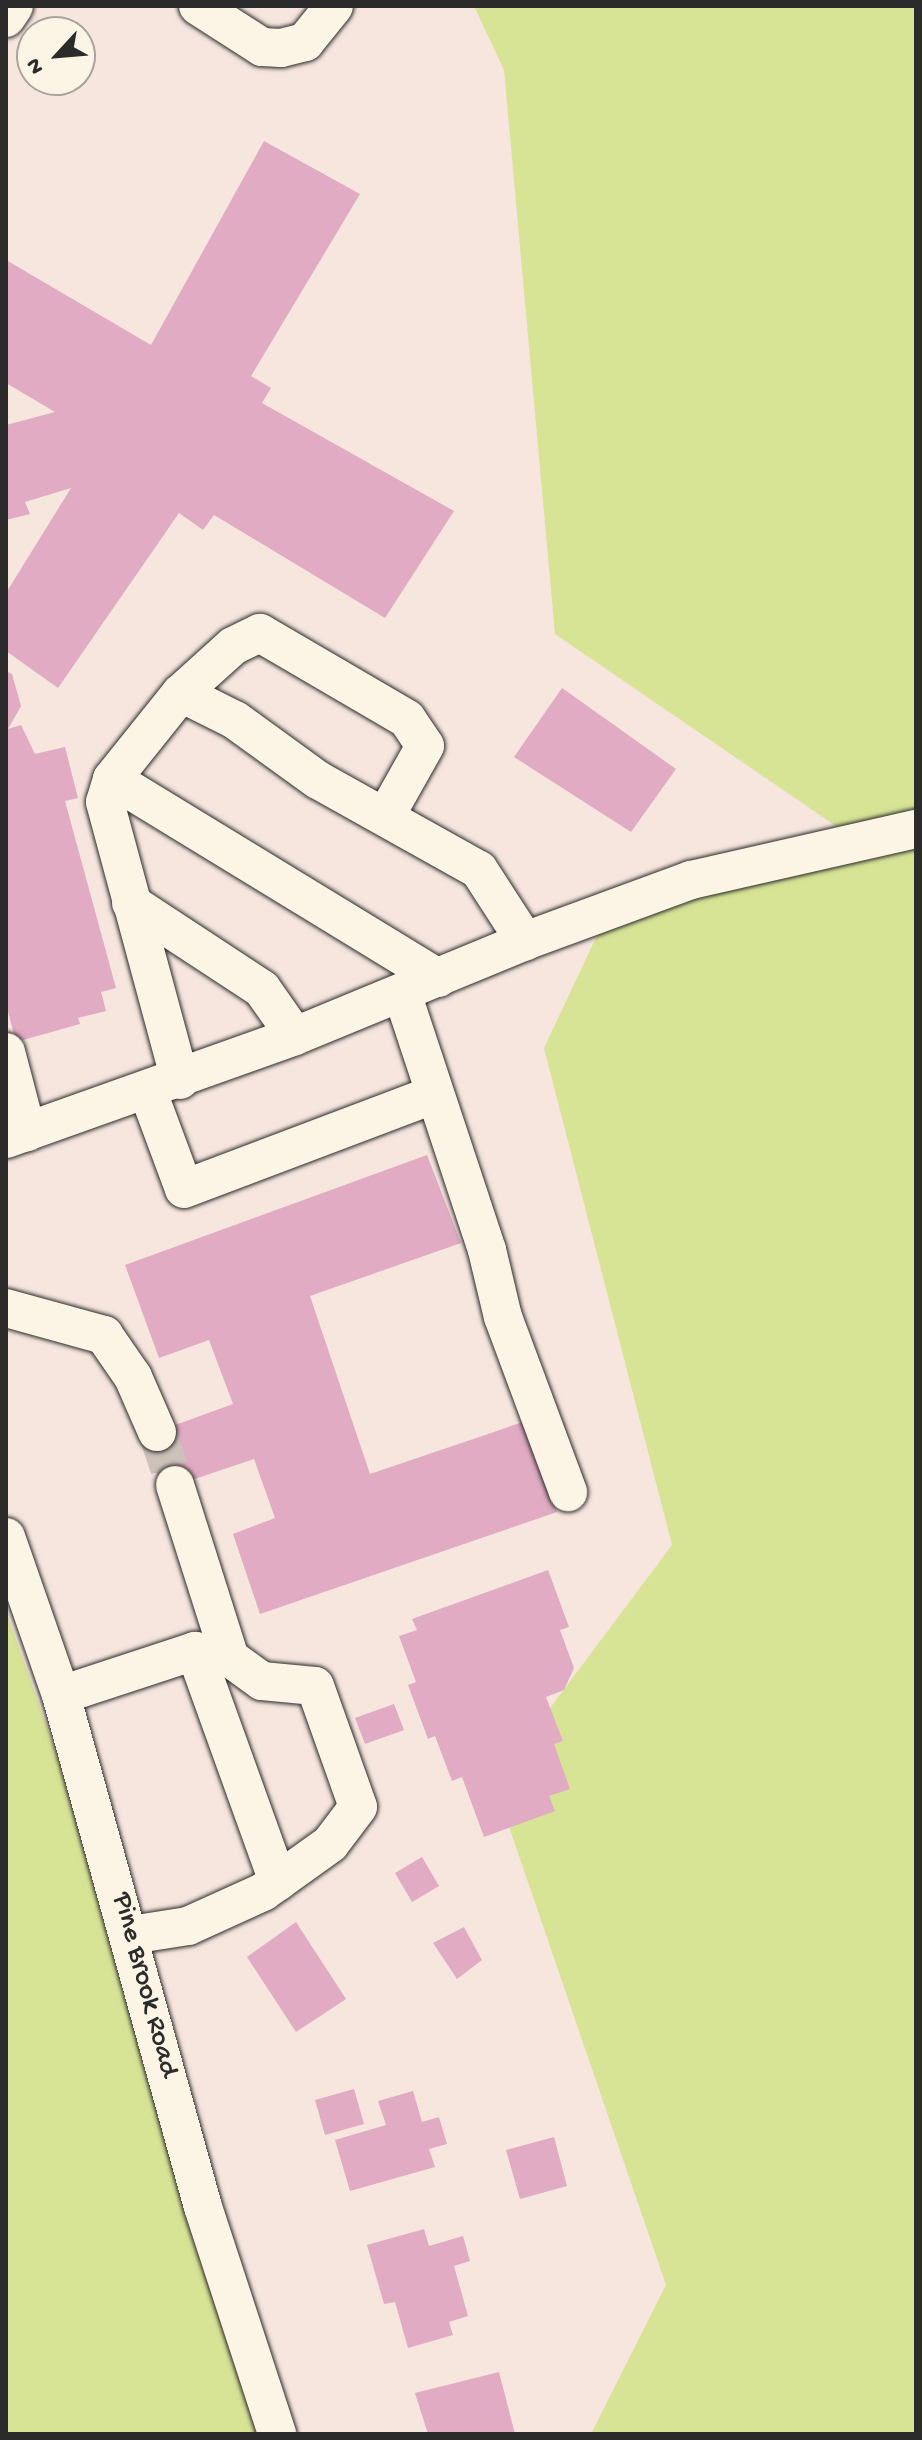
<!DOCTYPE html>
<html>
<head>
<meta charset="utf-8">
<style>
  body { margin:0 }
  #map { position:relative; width:922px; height:2440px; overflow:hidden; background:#f6e6de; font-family:"Gochi Hand",sans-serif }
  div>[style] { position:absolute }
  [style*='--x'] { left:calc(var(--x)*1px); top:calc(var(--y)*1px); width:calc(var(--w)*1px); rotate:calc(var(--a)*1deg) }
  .green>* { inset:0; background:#d7e496 }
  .building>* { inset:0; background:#e0abc3 }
  .minor-tunnel>* { height:38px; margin-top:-19px; transform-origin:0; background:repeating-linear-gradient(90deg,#cdc1ba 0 38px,transparent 0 57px) }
  .roads { filter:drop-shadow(0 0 2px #2b2b2b) drop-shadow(0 0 2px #2b2b2b) }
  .minor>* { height:38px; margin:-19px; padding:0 19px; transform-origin:19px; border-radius:19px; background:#fcf5e5 }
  span { translate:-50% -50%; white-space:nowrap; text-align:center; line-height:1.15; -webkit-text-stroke:6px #fcf5e5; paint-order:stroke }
  .street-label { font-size:28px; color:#2b2b2b }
  .frame { position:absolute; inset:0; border:8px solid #2b2b2b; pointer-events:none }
  .north { position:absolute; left:16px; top:16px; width:80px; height:80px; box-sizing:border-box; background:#fcf5e5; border:2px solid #a8a49b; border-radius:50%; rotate:244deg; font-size:22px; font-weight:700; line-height:32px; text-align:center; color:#2b2b2b }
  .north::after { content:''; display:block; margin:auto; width:28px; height:36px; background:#2b2b2b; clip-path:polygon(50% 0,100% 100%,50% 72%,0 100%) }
</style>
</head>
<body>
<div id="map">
  <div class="green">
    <i style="clip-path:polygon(474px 6px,916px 6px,916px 2434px,591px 2434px,666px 2285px,494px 1783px,672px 1545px,544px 1048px,617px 893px,849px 835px,555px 634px,504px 70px)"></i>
    <i style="clip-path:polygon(6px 1611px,296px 2434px,6px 2434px)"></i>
  </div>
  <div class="building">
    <i style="clip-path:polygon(264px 141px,360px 194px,251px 376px,271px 388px,262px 403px,454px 511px,385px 618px,214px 515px,203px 530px,179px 513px,58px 688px,6px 651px,6px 593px,71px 488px,25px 502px,30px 514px,6px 520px,6px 425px,55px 412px,6px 383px,6px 260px,151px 345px)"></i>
    <i style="clip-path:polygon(6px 671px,12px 674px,21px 706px,8px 729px,21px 725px,35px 754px,65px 747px,78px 798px,65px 801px,116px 988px,101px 992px,106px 1011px,78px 1018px,80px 1024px,16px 1042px,6px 1004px)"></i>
    <i style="clip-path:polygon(562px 688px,676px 769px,631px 832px,514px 757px)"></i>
    <i style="clip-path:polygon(427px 1155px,461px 1243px,310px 1296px,370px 1474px,523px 1422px,557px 1512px,260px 1614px,233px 1534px,275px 1518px,254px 1459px,162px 1490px,145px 1436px,233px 1404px,209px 1340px,159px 1358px,125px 1265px)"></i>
    <i style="clip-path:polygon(548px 1570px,569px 1627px,560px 1630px,574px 1668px,564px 1690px,546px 1697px,563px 1741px,554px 1744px,570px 1789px,549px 1796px,555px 1811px,484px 1837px,462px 1777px,452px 1781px,435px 1736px,428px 1739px,408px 1685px,416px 1682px,399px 1636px,417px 1630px,412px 1619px)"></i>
    <i style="clip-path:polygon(394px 1704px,404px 1730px,365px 1744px,355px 1718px)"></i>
    <i style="clip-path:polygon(422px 1857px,439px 1886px,412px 1902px,395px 1873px)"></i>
    <i style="clip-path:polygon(296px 1922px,346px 1999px,296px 2032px,247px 1957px)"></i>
    <i style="clip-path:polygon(464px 1927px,482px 1960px,457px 1979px,433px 1943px)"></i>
    <i style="clip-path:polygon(354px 2089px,364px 2124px,325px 2135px,315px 2100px)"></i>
    <i style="clip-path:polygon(413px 2091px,422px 2122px,439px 2117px,447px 2144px,429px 2149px,435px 2167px,350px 2191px,335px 2140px,386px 2125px,378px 2101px)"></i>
    <i style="clip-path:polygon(554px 2137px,567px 2186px,520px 2199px,506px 2150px)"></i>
    <i style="clip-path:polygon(424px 2229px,429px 2246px,463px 2236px,470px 2261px,454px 2266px,468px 2316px,449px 2322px,453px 2335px,408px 2348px,395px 2302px,384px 2304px,367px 2245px)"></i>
    <i style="clip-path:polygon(499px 2372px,515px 2434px,428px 2434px,415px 2393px)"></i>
  </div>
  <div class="minor-tunnel">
    <i style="--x:157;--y:1432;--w:56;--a:71.2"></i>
  </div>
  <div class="roads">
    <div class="minor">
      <i style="--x:198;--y:6;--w:76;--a:32.6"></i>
      <i style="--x:262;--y:47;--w:19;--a:3"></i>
      <i style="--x:281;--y:48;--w:25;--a:-14"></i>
      <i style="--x:305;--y:42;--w:46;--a:-51.1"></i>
      <i style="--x:6;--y:18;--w:14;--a:-56"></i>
      <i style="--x:181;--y:693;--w:70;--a:-42.1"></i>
      <i style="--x:233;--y:646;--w:30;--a:-26"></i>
      <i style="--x:260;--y:633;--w:170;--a:30.3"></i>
      <i style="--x:407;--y:719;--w:32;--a:56"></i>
      <i style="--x:425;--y:746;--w:81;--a:119.4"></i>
      <i style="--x:112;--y:779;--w:382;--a:31.4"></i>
      <i style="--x:131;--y:903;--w:157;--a:33.3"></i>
      <i style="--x:262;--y:989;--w:57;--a:54.9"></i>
      <i style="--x:402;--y:993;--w:271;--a:71.7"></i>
      <i style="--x:487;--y:1250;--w:69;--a:76.6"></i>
      <i style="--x:503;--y:1317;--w:187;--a:69.6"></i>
      <i style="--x:6;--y:1052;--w:83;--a:75.3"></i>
      <i style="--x:180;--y:1080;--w:288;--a:-105.1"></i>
      <i style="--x:105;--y:802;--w:24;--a:-73"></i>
      <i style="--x:112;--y:779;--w:110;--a:-51.3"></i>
      <i style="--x:181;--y:693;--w:60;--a:26.6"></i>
      <i style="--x:235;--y:720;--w:102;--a:35.9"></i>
      <i style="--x:318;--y:780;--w:184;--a:29.2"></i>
      <i style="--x:479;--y:870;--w:85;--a:57.1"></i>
      <i style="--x:148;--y:1092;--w:103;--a:69.6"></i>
      <i style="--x:184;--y:1189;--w:268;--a:-20.7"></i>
      <i style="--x:6;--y:1139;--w:307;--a:-19.6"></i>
      <i style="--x:295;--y:1036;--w:249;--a:-22.4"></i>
      <i style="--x:525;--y:941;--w:177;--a:-20.2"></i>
      <i style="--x:691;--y:880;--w:231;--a:-12.8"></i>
      <i style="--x:6;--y:1308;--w:102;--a:15.4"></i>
      <i style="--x:104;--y:1335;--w:51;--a:55.4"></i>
      <i style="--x:133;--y:1377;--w:60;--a:66.4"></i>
      <i style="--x:175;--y:1485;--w:182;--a:72.4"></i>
      <i style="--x:6;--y:1537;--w:167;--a:70.8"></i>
      <i style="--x:61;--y:1695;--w:531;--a:74.5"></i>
      <i style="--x:203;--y:2207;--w:239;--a:71.9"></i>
      <i style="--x:195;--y:1651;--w:245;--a:70.2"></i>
      <i style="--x:61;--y:1695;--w:141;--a:-18.2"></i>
      <i style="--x:195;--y:1651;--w:36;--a:11"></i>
      <i style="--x:230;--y:1658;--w:39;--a:36"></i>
      <i style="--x:262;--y:1681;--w:53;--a:5.4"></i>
      <i style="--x:315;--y:1686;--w:128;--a:70.4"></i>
      <i style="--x:358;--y:1807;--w:46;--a:127.1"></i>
      <i style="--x:330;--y:1844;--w:82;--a:144.4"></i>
      <i style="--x:263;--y:1892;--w:82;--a:155.6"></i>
      <i style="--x:188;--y:1926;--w:58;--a:171"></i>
    </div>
  </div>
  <div class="street-label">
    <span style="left:144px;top:1985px;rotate:75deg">Pine Brook Road</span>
  </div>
  <div class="frame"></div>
  <div class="north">N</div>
</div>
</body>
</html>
